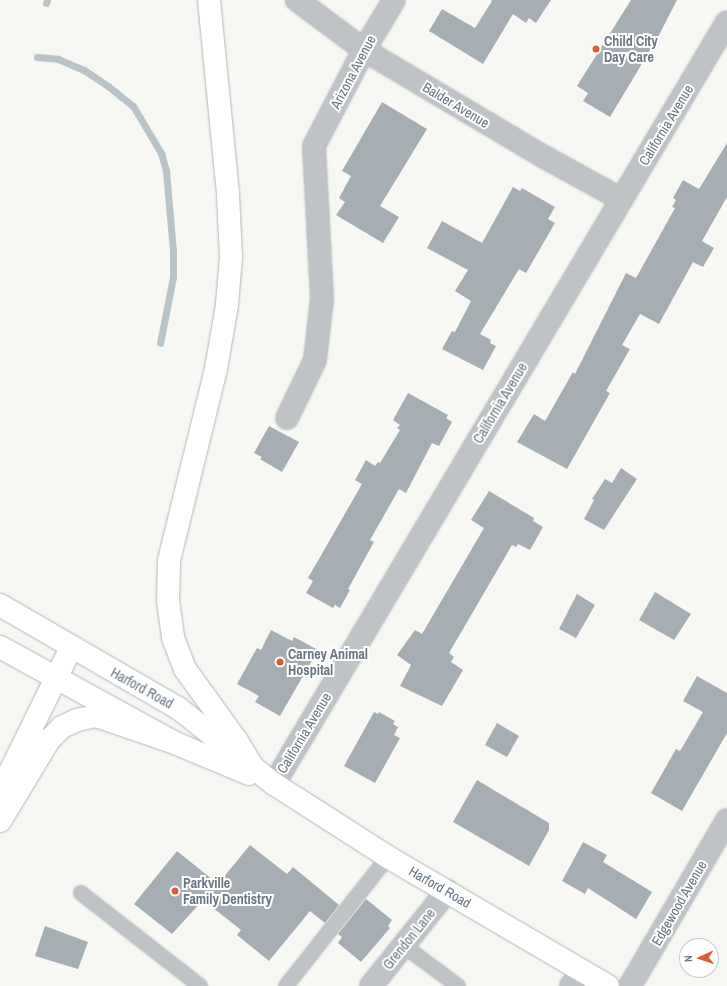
<!DOCTYPE html>
<html>
<head>
<meta charset="utf-8">
<style>
  body { margin:0 }
  #map { position:relative; width:727px; height:986px; overflow:hidden; background:#f7f7f4; font-family:"Archivo Narrow",sans-serif }
  div>[style] { position:absolute }
  [style*='--x'] { left:calc(var(--x)*1px); top:calc(var(--y)*1px); width:calc(var(--w)*1px); rotate:calc(var(--a)*1deg) }
  .stream>* { height:7px; margin:-3.5px; padding:0 3.5px; transform-origin:3.5px; border-radius:3.5px; background:#bac3c8 }
  .building>* { inset:0; background:#a7aeb3 }
  .roads { filter:drop-shadow(0 0 1px #b2b7ba) drop-shadow(0 0 1px #b2b7ba) }
  .service>* { height:14px; margin:-7px; padding:0 7px; transform-origin:7px; border-radius:7px; background:#bfc3c6 }
  .minor>* { height:22px; margin:-11px; padding:0 11px; transform-origin:11px; border-radius:11px; background:#bfc3c6 }
  .primary>* { height:22px; margin:-11px; padding:0 11px; transform-origin:11px; border-radius:11px; background:#fff }
  .motorway>* { height:22px; margin:-11px; padding:0 11px; transform-origin:11px; border-radius:11px; background:#fff }
  .dots>* { width:11px; height:11px; translate:-50% -50%; box-sizing:border-box; border:2px solid #fff; border-radius:50% }
  span { translate:-50% -50%; white-space:nowrap; text-align:center; line-height:1.15; -webkit-text-stroke:4px #fff; paint-order:stroke }
  .poi-label { font-size:14px; color:#697783; font-weight:700 }
  .left { translate:0 -50%; text-align:left }
  .street-label { font-size:14px; color:#697783 }
  .north { position:absolute; left:679px; top:938px; width:40px; height:40px; box-sizing:border-box; background:#fff; border:1px solid #c3c9cd; border-radius:50%; rotate:267deg; font-size:11px; font-weight:700; line-height:16px; text-align:center; color:#697783 }
  .north::after { content:''; display:block; margin:auto; width:14px; height:18px; background:#d45f38; clip-path:polygon(50% 0,100% 100%,50% 72%,0 100%) }
</style>
</head>
<body>
<div id="map">
  <div class="stream">
    <i style="--x:46;--y:3;--w:3;--a:-72"></i>
    <i style="--x:37;--y:57;--w:21;--a:5"></i>
    <i style="--x:58;--y:59;--w:28;--a:23"></i>
    <i style="--x:84;--y:70;--w:29;--a:34"></i>
    <i style="--x:108;--y:86;--w:32;--a:39"></i>
    <i style="--x:133;--y:106;--w:55;--a:59.2"></i>
    <i style="--x:161;--y:153;--w:19;--a:74"></i>
    <i style="--x:166;--y:171;--w:80;--a:85"></i>
    <i style="--x:173;--y:251;--w:26;--a:90"></i>
    <i style="--x:173;--y:277;--w:67;--a:101.1"></i>
  </div>
  <div class="building">
    <i style="clip-path:polygon(491px 0,551px 0,536px 23px,529px 18px,526px 23px,513px 14px,483px 64px,429px 31px,442px 9px,475px 28px,492px 1px)"></i>
    <i style="clip-path:polygon(631px 0,677px 0,658px 37px,610px 117px,583px 101px,588px 93px,577px 86px)"></i>
    <i style="clip-path:polygon(382px 102px,427px 129px,380px 206px,399px 217px,383px 243px,336px 215px,345px 202px,339px 198px,351px 176px,342px 171px)"></i>
    <i style="clip-path:polygon(727px 143px,727px 197px,702px 241px,714px 248px,703px 267px,693px 262px,659px 324px,640px 314px,622px 345px,630px 349px,606px 391px,610px 393px,567px 469px,517px 442px,534px 414px,545px 421px,573px 372px,575px 374px,626px 273px,636px 278px,675px 208px,672px 207px,676px 200px,673px 198px,683px 180px,699px 189px)"></i>
    <i style="clip-path:polygon(513px 187px,520px 191px,522px 188px,555px 207px,548px 219px,555px 223px,526px 273px,519px 269px,480px 334px,491px 340px,490px 343px,496px 346px,483px 370px,442px 349px,452px 331px,455px 332px,471px 301px,455px 291px,468px 270px,427px 248px,442px 221px,482px 243px)"></i>
    <i style="clip-path:polygon(408px 393px,448px 415px,446px 418px,452px 422px,439px 446px,432px 443px,406px 493px,399px 489px,370px 540px,374px 542px,348px 589px,350px 590px,340px 608px,335px 605px,333px 608px,306px 593px,313px 581px,308px 578px,362px 484px,355px 480px,366px 460px,375px 466px,378px 462px,380px 463px,400px 430px,397px 428px,400px 425px,393px 420px)"></i>
    <i style="clip-path:polygon(269px 426px,299px 442px,282px 472px,260px 459px,262px 457px,254px 453px)"></i>
    <i style="clip-path:polygon(621px 468px,637px 479px,604px 530px,584px 519px,594px 500px,592px 499px,605px 479px,612px 483px)"></i>
    <i style="clip-path:polygon(489px 491px,534px 518px,533px 521px,543px 527px,530px 550px,518px 544px,516px 547px,512px 545px,449px 653px,454px 657px,451px 662px,463px 670px,442px 706px,400px 686px,411px 665px,397px 655px,415px 630px,422px 634px,484px 528px,471px 520px)"></i>
    <i style="clip-path:polygon(655px 592px,691px 614px,674px 640px,639px 620px)"></i>
    <i style="clip-path:polygon(577px 594px,595px 605px,576px 638px,559px 629px)"></i>
    <i style="clip-path:polygon(271px 630px,292px 641px,294px 637px,318px 650px,280px 716px,255px 702px,259px 696px,237px 684px,257px 648px,261px 650px)"></i>
    <i style="clip-path:polygon(697px 676px,727px 693px,727px 733px,682px 811px,651px 793px,676px 749px,680px 751px,703px 712px,683px 701px)"></i>
    <i style="clip-path:polygon(374px 712px,378px 714px,379px 712px,395px 721px,393px 724px,398px 727px,394px 735px,400px 738px,375px 783px,344px 766px)"></i>
    <i style="clip-path:polygon(497px 723px,519px 736px,507px 757px,485px 745px)"></i>
    <i style="clip-path:polygon(477px 780px,549px 823px,549px 830px,529px 866px,453px 822px)"></i>
    <i style="clip-path:polygon(583px 842px,607px 855px,603px 862px,652px 892px,636px 919px,588px 888px,585px 894px,562px 881px)"></i>
    <i style="clip-path:polygon(250px 845px,287px 874px,293px 867px,339px 905px,325px 923px,310px 911px,269px 961px,237px 935px,241px 930px,203px 900px,172px 934px,134px 904px,177px 851px,218px 884px)"></i>
    <i style="clip-path:polygon(366px 899px,392px 920px,388px 926px,390px 928px,361px 962px,338px 943px,342px 937px,338px 934px)"></i>
    <i style="clip-path:polygon(45px 926px,88px 942px,78px 969px,35px 956px)"></i>
  </div>
  <div class="roads">
    <div class="service">
      <i style="--x:81;--y:893;--w:151;--a:38"></i>
      <i style="--x:404;--y:946;--w:67;--a:36.5"></i>
      <i style="--x:286;--y:986;--w:164;--a:-51.7"></i>
    </div>
    <div class="minor">
      <i style="--x:297;--y:0;--w:84;--a:36.7"></i>
      <i style="--x:364;--y:50;--w:212;--a:30.7"></i>
      <i style="--x:546;--y:158;--w:85;--a:28.7"></i>
      <i style="--x:287;--y:418;--w:64;--a:-64.2"></i>
      <i style="--x:315;--y:360;--w:61;--a:-83.5"></i>
      <i style="--x:322;--y:299;--w:153;--a:-93"></i>
      <i style="--x:314;--y:146;--w:108;--a:-62.5"></i>
      <i style="--x:364;--y:50;--w:58;--a:-59"></i>
      <i style="--x:274;--y:784;--w:886;--a:-59.27"></i>
      <i style="--x:371;--y:986;--w:122;--a:-51.3"></i>
      <i style="--x:571;--y:986;--w:19;--a:-51"></i>
      <i style="--x:630;--y:986;--w:192;--a:-59.7"></i>
    </div>
    <div class="primary">
      <i style="--x:0;--y:605;--w:206;--a:30.1"></i>
      <i style="--x:178;--y:708;--w:122;--a:38.4"></i>
      <i style="--x:274;--y:784;--w:135;--a:32.6"></i>
      <i style="--x:388;--y:857;--w:255;--a:30.4"></i>
      <i style="--x:0;--y:647;--w:200;--a:28.7"></i>
      <i style="--x:175;--y:743;--w:80;--a:22.7"></i>
    </div>
    <div class="motorway">
      <i style="--x:209;--y:0;--w:196;--a:84.4"></i>
      <i style="--x:228;--y:195;--w:62;--a:87.2"></i>
      <i style="--x:231;--y:257;--w:48;--a:94.8"></i>
      <i style="--x:227;--y:305;--w:65;--a:99.8"></i>
      <i style="--x:216;--y:369;--w:198;--a:103.8"></i>
      <i style="--x:169;--y:561;--w:40;--a:91.4"></i>
      <i style="--x:168;--y:601;--w:37;--a:82"></i>
      <i style="--x:173;--y:638;--w:33;--a:69"></i>
      <i style="--x:185;--y:669;--w:89;--a:54.2"></i>
      <i style="--x:237;--y:741;--w:31;--a:59"></i>
      <i style="--x:0;--y:792;--w:161;--a:-63.8"></i>
      <i style="--x:0;--y:821;--w:95;--a:-58.8"></i>
      <i style="--x:49;--y:740;--w:18;--a:-45"></i>
      <i style="--x:62;--y:727;--w:17;--a:-25"></i>
      <i style="--x:77;--y:720;--w:19;--a:-12"></i>
      <i style="--x:96;--y:716;--w:83;--a:18.9"></i>
    </div>
  </div>
  <div class="dots">
    <i style="left:596px;top:49px;background:#d45f38"></i>
    <i style="left:280px;top:662px;background:#d45f38"></i>
    <i style="left:175px;top:891px;background:#d45f38"></i>
  </div>
  <div class="poi-label">
    <span class="left" style="left:604px;top:49px">Child City<br>Day Care</span>
    <span class="left" style="left:288px;top:662px">Carney Animal<br>Hospital</span>
    <span class="left" style="left:183px;top:891px">Parkville<br>Family Dentistry</span>
  </div>
  <div class="street-label">
    <span style="left:353px;top:72px;rotate:-62deg">Arizona Avenue</span>
    <span style="left:456px;top:105px;rotate:31deg">Balder Avenue</span>
    <span style="left:666px;top:125px;rotate:-59deg">California Avenue</span>
    <span style="left:500px;top:403px;rotate:-59deg">California Avenue</span>
    <span style="left:142px;top:688px;rotate:29deg">Harford Road</span>
    <span style="left:304px;top:733px;rotate:-59deg">California Avenue</span>
    <span style="left:440px;top:887px;rotate:30deg">Harford Road</span>
    <span style="left:679px;top:903px;rotate:-60deg">Edgewood Avenue</span>
    <span style="left:409px;top:939px;rotate:-51deg">Grendon Lane</span>
  </div>
  <div class="north">N</div>
</div>
</body>
</html>
